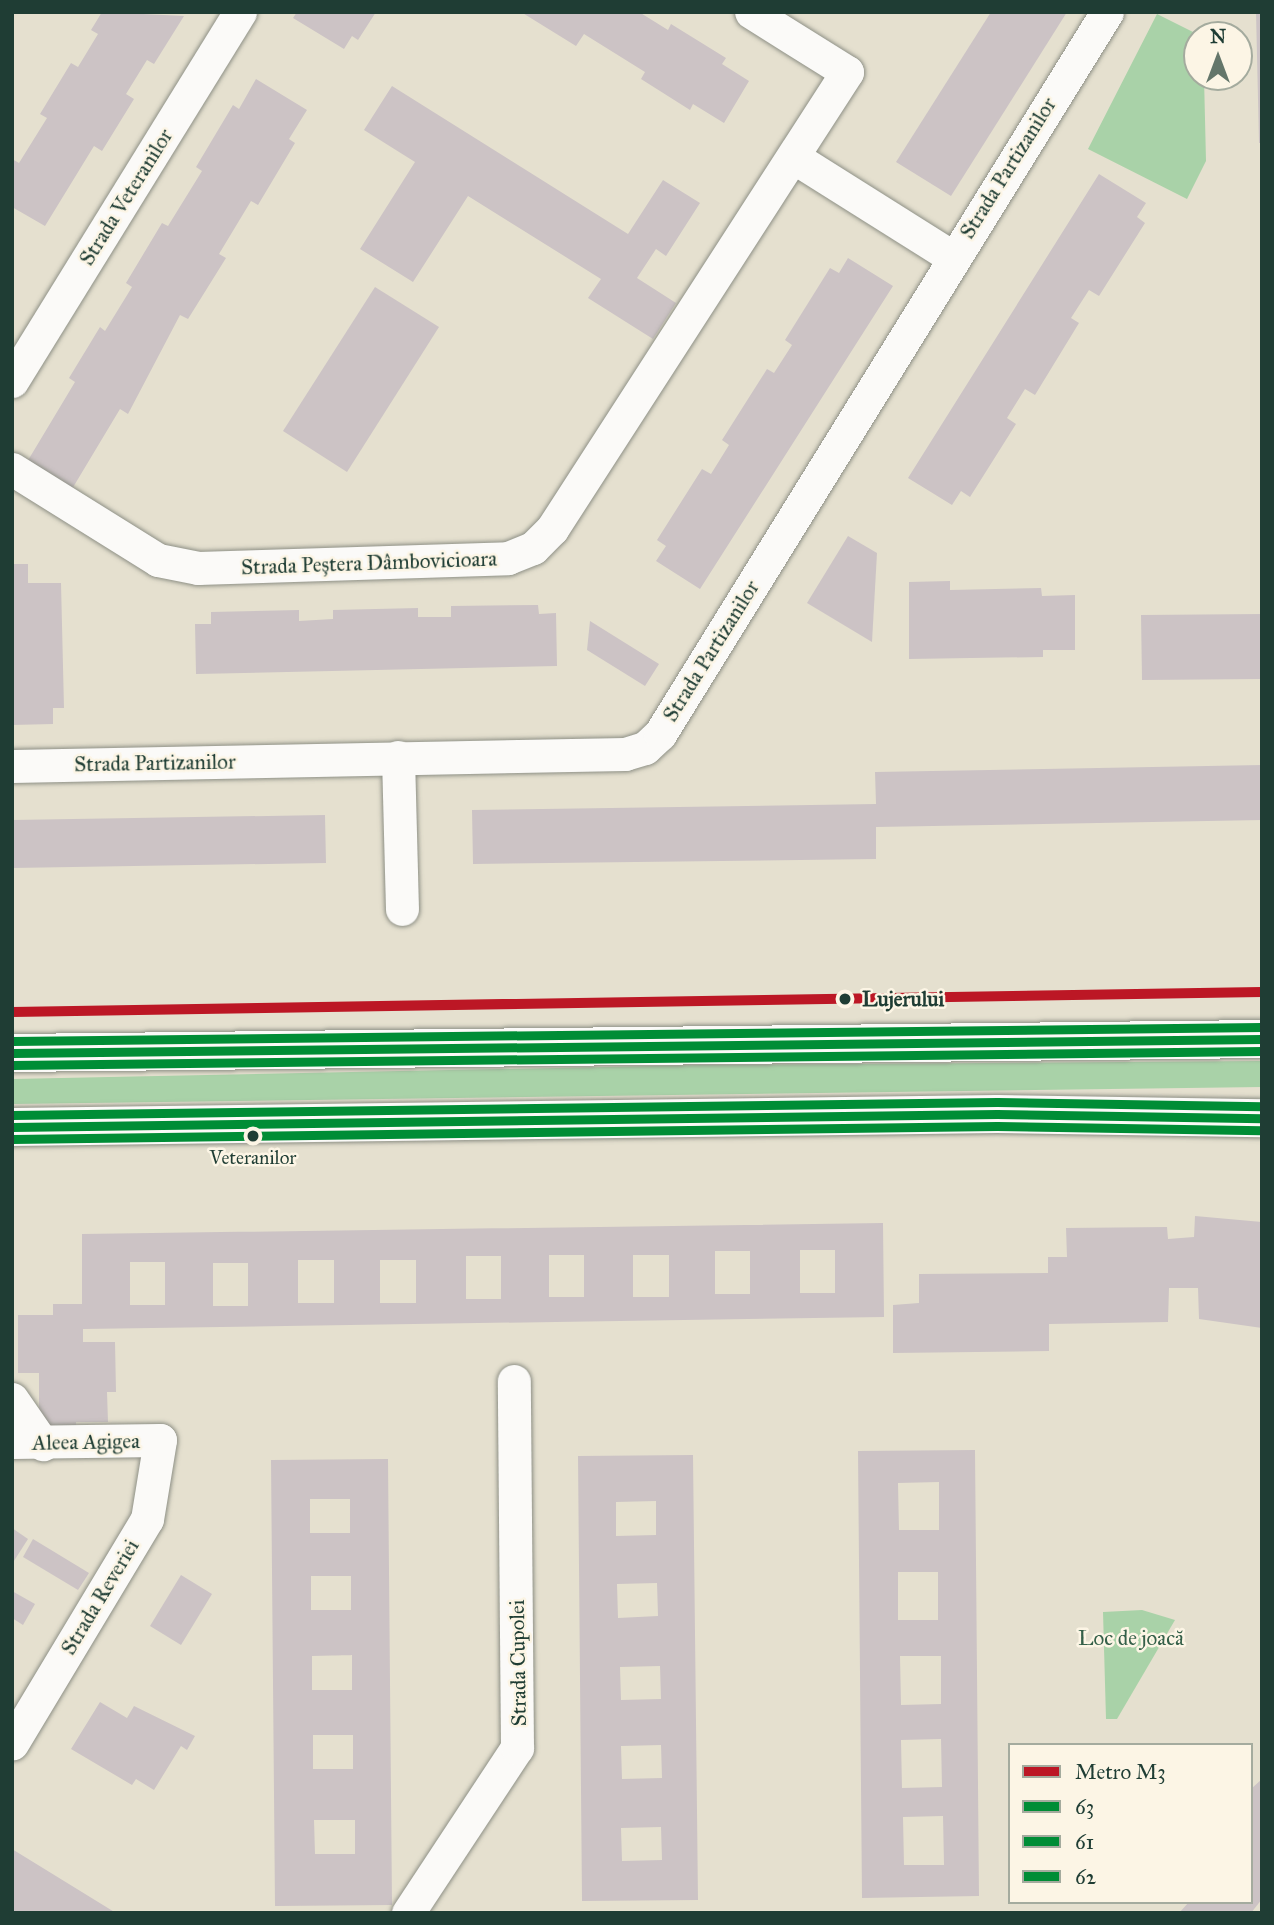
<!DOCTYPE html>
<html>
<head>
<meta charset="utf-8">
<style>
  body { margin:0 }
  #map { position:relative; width:1274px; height:1925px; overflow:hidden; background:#e5e0cf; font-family:"IM FELL Great Primer",serif }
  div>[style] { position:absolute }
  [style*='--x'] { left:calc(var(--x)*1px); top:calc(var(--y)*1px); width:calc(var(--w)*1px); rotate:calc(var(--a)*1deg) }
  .green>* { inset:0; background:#a9d2a8 }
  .building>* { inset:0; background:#ccc3c5 }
  .roads { filter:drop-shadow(0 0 2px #8e9086) drop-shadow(0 0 2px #8e9086) }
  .minor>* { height:33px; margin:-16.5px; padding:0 16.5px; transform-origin:16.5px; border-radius:16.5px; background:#fbfaf8 }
  .major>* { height:38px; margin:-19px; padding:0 19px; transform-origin:19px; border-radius:19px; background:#fbfaf8 }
  .bus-1>* { height:9px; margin:-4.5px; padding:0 4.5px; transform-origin:4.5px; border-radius:4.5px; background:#008d36 }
  .bus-2>* { height:9px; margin:-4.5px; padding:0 4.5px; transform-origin:4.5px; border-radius:4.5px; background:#008d36 }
  .bus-3>* { height:9px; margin:-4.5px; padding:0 4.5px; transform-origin:4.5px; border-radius:4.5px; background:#008d36 }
  .metro-1>* { height:10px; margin:-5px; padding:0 5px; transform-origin:5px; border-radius:5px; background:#bc1725 }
  .dots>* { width:19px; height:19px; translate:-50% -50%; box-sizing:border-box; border:4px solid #fcf5e5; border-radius:50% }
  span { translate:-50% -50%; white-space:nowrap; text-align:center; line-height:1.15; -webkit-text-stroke:5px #fcf5e5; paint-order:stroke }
  .bus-label { font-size:19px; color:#1f3d34 }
  .street-label { font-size:21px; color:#1f3d34 }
  .stop-label { font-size:21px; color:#1f3d34; font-weight:700 }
  .left { translate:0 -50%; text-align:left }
  .park-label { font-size:21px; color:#356049 }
  .frame { position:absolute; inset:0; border:14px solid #1f3d34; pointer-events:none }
  .legend { position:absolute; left:1008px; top:1743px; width:245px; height:161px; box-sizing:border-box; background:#fcf5e5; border:2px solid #a4ab9e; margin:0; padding:9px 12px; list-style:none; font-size:21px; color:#1f3d34 }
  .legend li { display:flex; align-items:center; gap:14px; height:35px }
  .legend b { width:35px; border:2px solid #a4ab9e }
  .north { position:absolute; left:1183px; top:21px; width:70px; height:70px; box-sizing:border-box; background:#fcf5e5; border:2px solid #a4ab9e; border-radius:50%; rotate:0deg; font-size:19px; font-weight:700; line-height:28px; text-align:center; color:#1f3d34 }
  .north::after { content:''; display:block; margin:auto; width:24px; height:32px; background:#64766a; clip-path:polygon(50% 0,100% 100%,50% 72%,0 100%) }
</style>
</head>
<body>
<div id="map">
  <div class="green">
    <i style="clip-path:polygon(1157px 14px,1199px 35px,1197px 77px,1204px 77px,1206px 161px,1187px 199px,1088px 149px)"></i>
    <i style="clip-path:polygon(1262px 1061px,1262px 1087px,12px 1104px,12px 1079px,700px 1065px)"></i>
    <i style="clip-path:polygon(1142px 1610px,1175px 1620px,1117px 1719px,1106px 1719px,1103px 1612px)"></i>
  </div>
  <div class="building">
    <i style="clip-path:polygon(102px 12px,184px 16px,154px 64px,147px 60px,126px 94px,134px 99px,102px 151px,94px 146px,45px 226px,12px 207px,12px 159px,19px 163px,47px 118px,40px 114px,71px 63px,78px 67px,98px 34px,91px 30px)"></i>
    <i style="clip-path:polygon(297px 12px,376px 12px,358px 40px,352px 36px,344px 49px,293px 18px)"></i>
    <i style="clip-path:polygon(521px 12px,639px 12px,668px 30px,671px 24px,726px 58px,722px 64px,749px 81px,724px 123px,693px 104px,690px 110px,641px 79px,645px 72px,584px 34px,576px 46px)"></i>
    <i style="clip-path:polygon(991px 12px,1067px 12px,951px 196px,896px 162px)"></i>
    <i style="clip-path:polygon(1256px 12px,1262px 12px,1262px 143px,1259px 143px)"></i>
    <i style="clip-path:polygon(256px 79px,307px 110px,289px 139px,295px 143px,258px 205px,251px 201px,219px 254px,226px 258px,188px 319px,180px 315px,128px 414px,120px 409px,72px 489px,27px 462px,75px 382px,69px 378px,100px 327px,105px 331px,132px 287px,126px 283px,162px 223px,168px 226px,202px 171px,196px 167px,233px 105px,239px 109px)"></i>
    <i style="clip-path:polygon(392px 86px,628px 234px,663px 180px,700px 203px,666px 256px,656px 249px,637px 278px,676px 303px,653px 339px,588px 298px,601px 279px,468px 196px,413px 282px,360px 249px,415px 162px,364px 130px)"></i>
    <i style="clip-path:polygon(1099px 174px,1146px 203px,1137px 217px,1145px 223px,1099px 296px,1089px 290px,1071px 318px,1079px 323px,1035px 395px,1025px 389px,1007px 418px,1016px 424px,970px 497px,961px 491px,952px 505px,908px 478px)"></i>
    <i style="clip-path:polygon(848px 258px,893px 286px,700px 589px,656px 561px,666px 546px,657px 540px,702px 469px,711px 474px,729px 445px,722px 440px,767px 369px,774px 373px,792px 345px,785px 340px,830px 268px,839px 273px)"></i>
    <i style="clip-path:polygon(375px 287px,439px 327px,347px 472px,283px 431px)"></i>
    <i style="clip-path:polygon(848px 536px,877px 553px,872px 642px,807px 603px)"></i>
    <i style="clip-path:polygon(12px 564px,28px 564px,28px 583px,61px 583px,64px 708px,53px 708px,53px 724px,12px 725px)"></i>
    <i style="clip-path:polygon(950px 581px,950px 590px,1041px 588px,1042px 596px,1075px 595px,1075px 650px,1043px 650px,1043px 657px,909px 659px,909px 582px)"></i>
    <i style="clip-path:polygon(538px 605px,539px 614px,556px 613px,557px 666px,196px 674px,195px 624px,211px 624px,211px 612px,299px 610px,299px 621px,333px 619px,333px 610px,418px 608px,418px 617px,451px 617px,451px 606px)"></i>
    <i style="clip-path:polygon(1262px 614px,1262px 679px,1142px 680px,1141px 615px)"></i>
    <i style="clip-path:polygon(590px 621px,659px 664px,645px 686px,587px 650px)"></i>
    <i style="clip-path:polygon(1262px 765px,1262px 820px,876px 827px,876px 859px,473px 864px,472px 810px,876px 804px,875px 772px)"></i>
    <i style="clip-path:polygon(325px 815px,326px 863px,12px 868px,12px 820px)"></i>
    <i style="clip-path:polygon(1195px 1216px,1262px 1222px,1262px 1328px,1199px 1319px,1198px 1288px,1169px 1288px,1168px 1322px,1049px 1324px,1049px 1351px,893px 1353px,893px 1305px,919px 1303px,919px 1274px,1048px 1273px,1048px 1257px,1067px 1257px,1066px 1228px,1167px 1227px,1168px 1239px,1194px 1237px)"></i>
    <i style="clip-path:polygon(evenodd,883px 1223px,884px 1317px,83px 1329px,83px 1342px,115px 1342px,116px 1392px,107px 1392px,108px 1422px,76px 1422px,76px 1432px,39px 1433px,39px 1373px,18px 1373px,18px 1315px,53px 1315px,53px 1304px,82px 1304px,82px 1234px,883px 1223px,800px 1250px,835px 1250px,835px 1293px,800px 1293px,800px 1250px,883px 1223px,715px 1251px,750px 1251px,750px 1294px,715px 1294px,715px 1251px,883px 1223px,549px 1255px,584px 1255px,584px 1297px,549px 1297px,549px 1255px,883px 1223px,633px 1255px,669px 1255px,669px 1297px,633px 1297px,633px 1255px,883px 1223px,466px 1256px,501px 1256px,501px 1299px,466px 1299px,466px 1256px,883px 1223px,298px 1260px,334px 1260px,334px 1303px,298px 1303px,298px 1260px,883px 1223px,380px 1260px,416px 1260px,416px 1303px,380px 1303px,380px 1260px,883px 1223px,130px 1262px,165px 1262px,165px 1305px,130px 1305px,130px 1262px,883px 1223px,213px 1263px,248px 1263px,248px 1306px,213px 1306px,213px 1263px)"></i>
    <i style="clip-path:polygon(evenodd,975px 1450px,979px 1896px,862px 1898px,858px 1451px,975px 1450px,939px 1482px,939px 1530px,899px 1530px,898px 1483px,939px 1482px,975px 1450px,898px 1572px,938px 1572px,938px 1620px,898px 1620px,898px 1572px,975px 1450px,900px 1656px,941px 1656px,941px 1704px,901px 1705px,900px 1656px,975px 1450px,941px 1739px,942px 1787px,902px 1788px,901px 1740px,941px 1739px,975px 1450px,943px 1816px,944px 1865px,904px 1865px,903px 1817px,943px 1816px)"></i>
    <i style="clip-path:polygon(evenodd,693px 1455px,698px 1900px,582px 1901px,578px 1456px,693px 1455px,656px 1501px,656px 1535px,616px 1536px,616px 1502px,656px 1501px,693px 1455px,657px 1583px,658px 1616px,618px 1618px,617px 1584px,657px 1583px,693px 1455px,660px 1666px,661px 1699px,621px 1700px,620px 1667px,660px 1666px,693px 1455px,661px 1745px,662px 1778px,622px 1779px,621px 1746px,661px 1745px,693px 1455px,661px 1827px,662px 1860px,622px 1861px,621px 1828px,661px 1827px)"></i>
    <i style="clip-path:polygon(evenodd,388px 1459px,392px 1905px,275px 1906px,271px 1460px,388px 1459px,310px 1499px,350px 1499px,350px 1533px,310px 1533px,310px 1499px,388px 1459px,311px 1576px,351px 1576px,351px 1610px,311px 1610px,311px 1576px,388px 1459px,352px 1655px,352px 1690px,312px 1690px,312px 1656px,352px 1655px,388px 1459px,313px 1735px,353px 1735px,353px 1769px,313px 1769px,313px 1735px,388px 1459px,314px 1820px,355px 1820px,355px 1854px,315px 1854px,314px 1820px)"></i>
    <i style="clip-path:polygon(12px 1528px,28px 1539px,12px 1564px)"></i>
    <i style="clip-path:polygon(33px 1539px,89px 1573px,78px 1590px,23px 1557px)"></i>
    <i style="clip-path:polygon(181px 1575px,212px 1594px,181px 1645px,150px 1626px)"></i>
    <i style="clip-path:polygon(12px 1591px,35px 1604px,23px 1625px,12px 1618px)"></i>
    <i style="clip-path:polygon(100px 1702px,127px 1718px,134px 1706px,195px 1736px,187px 1750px,181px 1746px,154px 1790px,136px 1779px,132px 1785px,71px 1749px)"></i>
    <i style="clip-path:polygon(1262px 1779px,1262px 1899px,1251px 1913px,1179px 1913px,1189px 1902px,1251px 1902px,1251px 1789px)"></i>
    <i style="clip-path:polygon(12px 1849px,116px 1913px,12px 1913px)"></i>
  </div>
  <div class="roads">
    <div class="minor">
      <i style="--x:795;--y:158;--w:186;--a:32.2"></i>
      <i style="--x:12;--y:381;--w:434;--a:-58.3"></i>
      <i style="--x:12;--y:469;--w:172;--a:31.9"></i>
      <i style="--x:158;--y:560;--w:41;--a:11.3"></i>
      <i style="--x:198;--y:568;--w:310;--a:-1.8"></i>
      <i style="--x:508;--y:558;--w:27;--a:-22"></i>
      <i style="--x:533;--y:548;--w:27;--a:-45"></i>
      <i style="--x:552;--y:529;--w:544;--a:-57.16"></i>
      <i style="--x:847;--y:72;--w:113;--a:-148"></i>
      <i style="--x:398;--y:757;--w:152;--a:88.5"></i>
      <i style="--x:12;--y:766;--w:613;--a:-1.12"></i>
      <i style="--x:625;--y:754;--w:21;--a:-17"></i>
      <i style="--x:645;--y:748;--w:21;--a:-43"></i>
      <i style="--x:660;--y:734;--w:849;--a:-58.24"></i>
      <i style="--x:12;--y:1399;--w:55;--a:55.4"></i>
      <i style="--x:12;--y:1442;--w:148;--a:-0.8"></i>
      <i style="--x:160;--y:1440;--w:80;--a:99.3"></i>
      <i style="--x:147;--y:1519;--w:262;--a:121"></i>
      <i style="--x:408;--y:1913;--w:198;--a:-56.6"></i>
      <i style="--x:517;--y:1748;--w:367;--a:-90.5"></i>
    </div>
    <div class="major">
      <i style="--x:12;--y:1053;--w:1250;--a:-0.64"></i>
      <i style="--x:12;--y:1127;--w:985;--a:-0.76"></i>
      <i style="--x:997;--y:1114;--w:265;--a:0.9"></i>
    </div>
  </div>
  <div class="bus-1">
    <i style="--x:12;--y:1053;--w:1250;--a:-0.64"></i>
    <i style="--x:12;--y:1127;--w:985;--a:-0.76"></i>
    <i style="--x:997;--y:1114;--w:265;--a:0.9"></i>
  </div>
  <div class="bus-2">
    <i style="--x:12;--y:1065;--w:1250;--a:-0.64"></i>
    <i style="--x:12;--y:1139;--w:985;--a:-0.76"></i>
    <i style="--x:997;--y:1126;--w:265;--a:0.9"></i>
  </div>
  <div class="bus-3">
    <i style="--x:12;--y:1041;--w:1250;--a:-0.64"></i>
    <i style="--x:12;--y:1115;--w:985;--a:-0.76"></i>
    <i style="--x:997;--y:1102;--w:265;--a:0.9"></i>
  </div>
  <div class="metro-1">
    <i style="--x:12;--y:1012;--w:1250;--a:-0.92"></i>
  </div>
  <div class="dots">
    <i style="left:845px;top:999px;background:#1f3d34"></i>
    <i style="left:253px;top:1136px;background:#1f3d34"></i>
  </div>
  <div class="bus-label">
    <span style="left:253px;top:1158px">Veteranilor</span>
  </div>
  <div class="street-label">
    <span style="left:1008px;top:168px;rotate:-58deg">Strada Partizanilor</span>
    <span style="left:126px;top:197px;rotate:-58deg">Strada Veteranilor</span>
    <span style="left:369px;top:563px;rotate:-2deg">Strada Peștera Dâmbovicioara</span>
    <span style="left:711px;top:651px;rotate:-58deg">Strada Partizanilor</span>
    <span style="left:155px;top:763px;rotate:-1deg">Strada Partizanilor</span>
    <span style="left:86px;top:1442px;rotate:-1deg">Aleea Agigea</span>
    <span style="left:100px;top:1597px;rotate:-59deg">Strada Reveriei</span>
    <span style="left:518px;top:1663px;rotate:-91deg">Strada Cupolei</span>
  </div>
  <div class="stop-label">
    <span class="left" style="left:862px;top:999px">Lujerului</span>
  </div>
  <div class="park-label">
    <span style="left:1131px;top:1638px">Loc de joacă</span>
  </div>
  <div class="frame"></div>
  <ul class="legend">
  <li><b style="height:9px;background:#bc1725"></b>Metro M3</li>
  <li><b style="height:9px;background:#008d36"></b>63</li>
  <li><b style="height:9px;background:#008d36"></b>61</li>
  <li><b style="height:9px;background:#008d36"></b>62</li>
  </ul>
  <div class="north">N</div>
</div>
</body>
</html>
